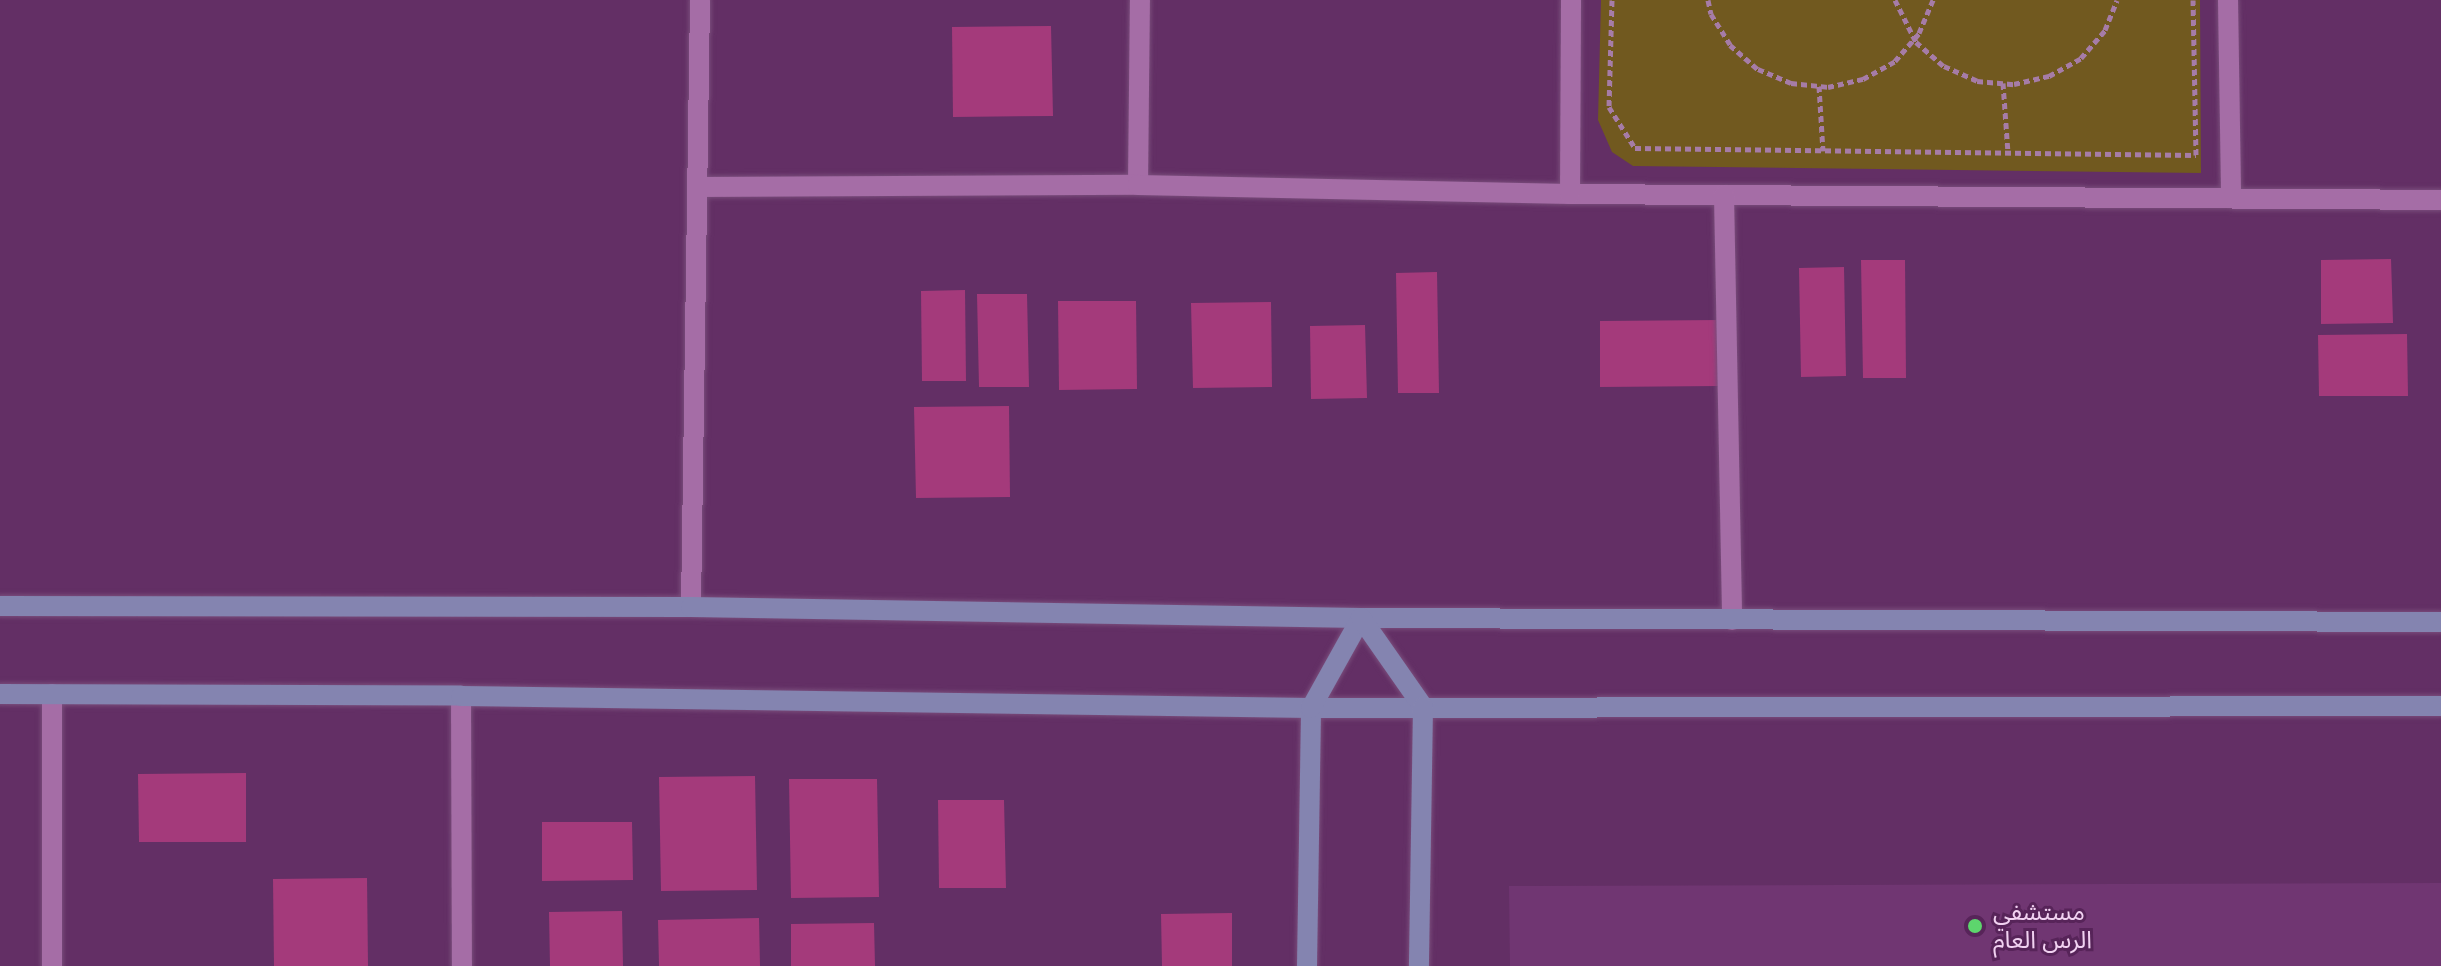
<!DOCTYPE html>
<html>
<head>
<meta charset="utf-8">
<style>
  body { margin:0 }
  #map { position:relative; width:2441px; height:966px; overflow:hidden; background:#632f65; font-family:Raleway,"Noto Sans Arabic",sans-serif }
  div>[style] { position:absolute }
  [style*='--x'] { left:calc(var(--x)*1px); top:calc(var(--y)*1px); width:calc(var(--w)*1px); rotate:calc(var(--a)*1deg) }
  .built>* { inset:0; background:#703672 }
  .green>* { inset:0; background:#71591f }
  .building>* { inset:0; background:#a43a7b }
  .path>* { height:5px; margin-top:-2.5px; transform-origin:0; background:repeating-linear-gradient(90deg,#a67ca7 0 6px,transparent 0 10px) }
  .roads { filter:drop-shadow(0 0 2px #794d7b) drop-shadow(0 0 2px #794d7b) }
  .street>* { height:20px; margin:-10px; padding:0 10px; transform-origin:10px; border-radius:10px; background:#a56da6 }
  .secondary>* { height:20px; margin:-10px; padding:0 10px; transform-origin:10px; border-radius:10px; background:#8484b0 }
  .dots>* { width:22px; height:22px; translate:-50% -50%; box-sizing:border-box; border:4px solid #572459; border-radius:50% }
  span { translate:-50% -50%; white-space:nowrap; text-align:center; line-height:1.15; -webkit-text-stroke:6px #572459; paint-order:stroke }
  .poi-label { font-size:24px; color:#f1d2f1 }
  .left { translate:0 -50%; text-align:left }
</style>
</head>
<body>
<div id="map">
  <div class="built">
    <i style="clip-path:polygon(2441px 883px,2441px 966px,1510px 966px,1509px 886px)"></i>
  </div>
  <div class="green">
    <i style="clip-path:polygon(1601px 0,2200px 0,2201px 173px,1633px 166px,1612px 152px,1598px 120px)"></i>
  </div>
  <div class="building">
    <i style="clip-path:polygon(1051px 26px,1053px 116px,953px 117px,952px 27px)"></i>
    <i style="clip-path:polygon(2391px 259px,2393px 323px,2321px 324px,2321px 260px)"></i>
    <i style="clip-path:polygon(1861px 260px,1905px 260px,1906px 378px,1863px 378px)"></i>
    <i style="clip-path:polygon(1844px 267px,1846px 376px,1801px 377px,1799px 268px)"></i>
    <i style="clip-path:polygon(1437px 272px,1439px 393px,1398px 393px,1396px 273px)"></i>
    <i style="clip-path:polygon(965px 290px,966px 381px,922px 381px,921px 291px)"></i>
    <i style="clip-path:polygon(977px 294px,1027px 294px,1029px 387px,979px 387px)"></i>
    <i style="clip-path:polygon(1058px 301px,1136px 301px,1137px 389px,1059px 390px)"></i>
    <i style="clip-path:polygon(1271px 302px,1272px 387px,1193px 388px,1191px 303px)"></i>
    <i style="clip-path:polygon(1719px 320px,1720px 386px,1600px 387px,1600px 321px)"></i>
    <i style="clip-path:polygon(1365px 325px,1367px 398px,1311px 399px,1310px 326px)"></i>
    <i style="clip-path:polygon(2407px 334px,2408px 396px,2319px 396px,2318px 335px)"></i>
    <i style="clip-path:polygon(1009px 406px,1010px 497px,916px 498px,914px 407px)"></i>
    <i style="clip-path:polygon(246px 773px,246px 842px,139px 842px,138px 774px)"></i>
    <i style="clip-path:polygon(755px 776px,757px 890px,661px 891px,659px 777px)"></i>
    <i style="clip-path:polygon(789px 779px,877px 779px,879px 897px,791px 898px)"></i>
    <i style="clip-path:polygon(938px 800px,1004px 800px,1006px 888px,939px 888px)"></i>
    <i style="clip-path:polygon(542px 822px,632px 822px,633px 880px,542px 881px)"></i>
    <i style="clip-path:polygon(367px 878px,368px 966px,274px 966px,273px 879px)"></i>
    <i style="clip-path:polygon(622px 911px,623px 966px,550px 966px,549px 912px)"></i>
    <i style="clip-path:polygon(1232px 913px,1232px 966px,1162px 966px,1161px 914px)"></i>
    <i style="clip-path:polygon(759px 918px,760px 966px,659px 966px,658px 920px)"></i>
    <i style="clip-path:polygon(874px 923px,875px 966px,791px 966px,791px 924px)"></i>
  </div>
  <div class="path">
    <i style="--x:1612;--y:0;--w:107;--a:91.6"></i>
    <i style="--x:1609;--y:107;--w:49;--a:57.6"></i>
    <i style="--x:1635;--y:148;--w:561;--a:0.71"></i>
    <i style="--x:2196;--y:155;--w:155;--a:-91.1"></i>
    <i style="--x:1708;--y:0;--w:14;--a:78"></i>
    <i style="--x:1711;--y:14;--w:36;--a:58"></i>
    <i style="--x:1730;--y:45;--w:37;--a:41"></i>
    <i style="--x:1758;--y:69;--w:36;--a:23"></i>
    <i style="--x:1791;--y:83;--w:37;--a:6"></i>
    <i style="--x:1828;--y:87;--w:36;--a:-13"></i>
    <i style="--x:1863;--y:79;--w:37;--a:-29"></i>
    <i style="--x:1895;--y:61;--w:37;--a:-49"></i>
    <i style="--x:1919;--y:33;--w:36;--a:-67"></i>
    <i style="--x:1895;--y:0;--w:47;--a:63.4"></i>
    <i style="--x:1916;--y:42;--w:37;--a:41"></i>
    <i style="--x:1944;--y:66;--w:36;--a:24"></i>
    <i style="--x:1977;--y:81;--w:37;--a:5"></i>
    <i style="--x:2014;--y:84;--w:36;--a:-13"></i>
    <i style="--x:2049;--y:76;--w:37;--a:-29"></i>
    <i style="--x:2081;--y:58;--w:37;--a:-49"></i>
    <i style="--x:2105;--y:30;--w:32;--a:-68"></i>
    <i style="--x:2003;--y:83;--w:70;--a:85.9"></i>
    <i style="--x:1819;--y:86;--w:65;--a:86.5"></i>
  </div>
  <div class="roads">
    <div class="street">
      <i style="--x:2228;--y:0;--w:198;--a:89.1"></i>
      <i style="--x:1138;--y:185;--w:185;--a:-89.4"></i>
      <i style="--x:697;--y:187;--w:441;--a:-0.3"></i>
      <i style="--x:1138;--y:185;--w:432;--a:1.2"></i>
      <i style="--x:1570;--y:194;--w:871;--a:0.39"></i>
      <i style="--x:1570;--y:194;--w:194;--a:-89.7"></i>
      <i style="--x:1724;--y:195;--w:425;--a:88.9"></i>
      <i style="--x:691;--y:607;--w:607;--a:-89.15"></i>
      <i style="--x:52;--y:694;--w:272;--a:90"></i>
      <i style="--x:461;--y:696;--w:270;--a:89.8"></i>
    </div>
    <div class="secondary">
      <i style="--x:0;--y:606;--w:691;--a:0.08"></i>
      <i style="--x:691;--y:607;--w:670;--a:0.94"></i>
      <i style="--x:1361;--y:618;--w:1080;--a:0.21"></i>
      <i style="--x:0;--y:694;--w:461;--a:0.2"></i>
      <i style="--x:461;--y:696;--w:850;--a:0.81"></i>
      <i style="--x:1311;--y:708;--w:1130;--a:-0.1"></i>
      <i style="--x:1307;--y:966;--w:258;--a:-89.1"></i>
      <i style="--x:1311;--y:708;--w:103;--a:-60.9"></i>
      <i style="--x:1361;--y:618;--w:108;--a:55.1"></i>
      <i style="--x:1423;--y:707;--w:259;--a:90.9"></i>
    </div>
  </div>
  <div class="dots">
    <i style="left:1975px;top:926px;background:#5dd56d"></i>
  </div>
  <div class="poi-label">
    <span class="left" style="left:1993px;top:926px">مستشفي<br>الرس العام</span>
  </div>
</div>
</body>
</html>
